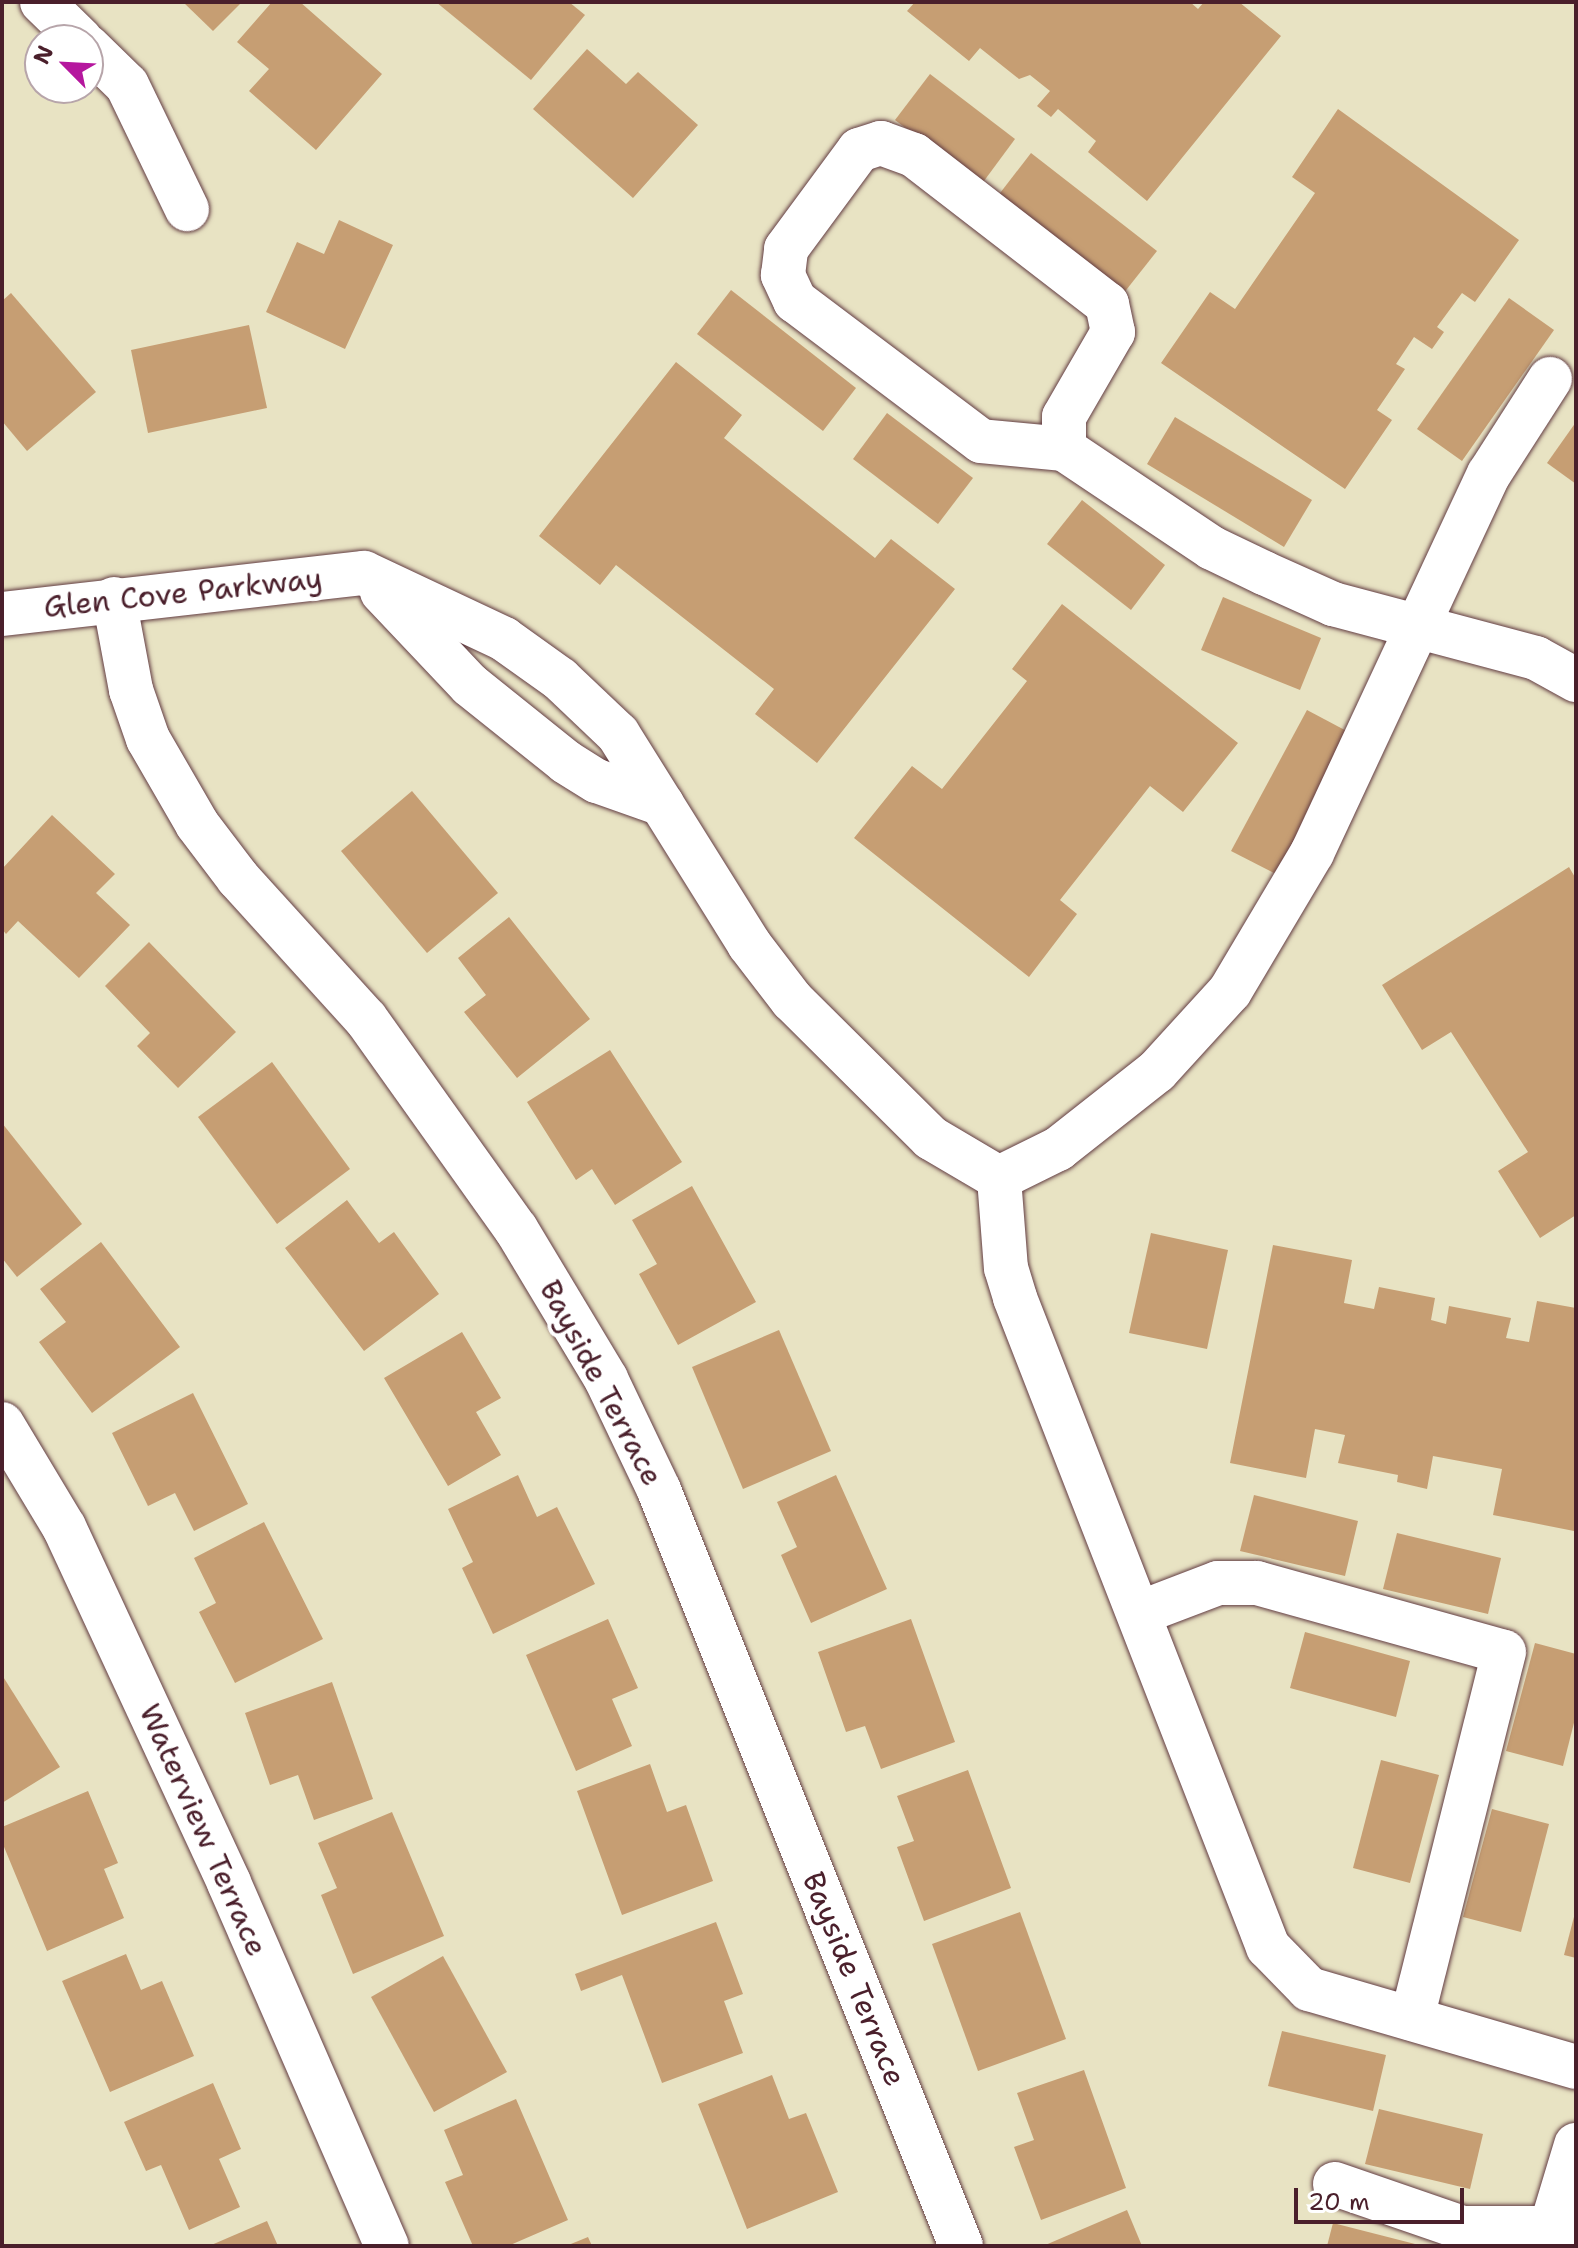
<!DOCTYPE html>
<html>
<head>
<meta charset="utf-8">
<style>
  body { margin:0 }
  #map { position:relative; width:1578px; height:2248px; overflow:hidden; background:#e8e3c3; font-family:"Shantell Sans",sans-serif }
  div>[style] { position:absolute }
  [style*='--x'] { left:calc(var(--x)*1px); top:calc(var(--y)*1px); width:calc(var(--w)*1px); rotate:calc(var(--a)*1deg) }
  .building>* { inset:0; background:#c69e73 }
  .roads { filter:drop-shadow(0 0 2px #623c42) drop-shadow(0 0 2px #623c42) }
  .minor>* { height:44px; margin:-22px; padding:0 22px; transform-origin:22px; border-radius:22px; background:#fff }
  span { translate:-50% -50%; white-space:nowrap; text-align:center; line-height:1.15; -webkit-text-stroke:8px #fff; paint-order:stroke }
  .street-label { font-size:30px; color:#4a1f2b }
  .frame { position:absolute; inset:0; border:4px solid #4a1f2b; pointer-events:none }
  .north { position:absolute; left:24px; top:24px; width:80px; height:80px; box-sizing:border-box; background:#fff; border:2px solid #b7a5aa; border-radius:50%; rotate:294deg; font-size:22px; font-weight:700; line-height:32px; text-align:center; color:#4a1f2b }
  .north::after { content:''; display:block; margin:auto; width:28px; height:36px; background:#b5179e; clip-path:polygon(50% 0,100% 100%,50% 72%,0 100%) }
  .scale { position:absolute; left:1294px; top:2188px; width:170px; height:36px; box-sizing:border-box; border:4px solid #4a1f2b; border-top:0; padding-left:10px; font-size:24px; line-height:28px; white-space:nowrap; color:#4a1f2b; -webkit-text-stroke:6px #fff; paint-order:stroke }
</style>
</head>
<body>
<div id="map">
  <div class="building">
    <i style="clip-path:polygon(183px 2px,242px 2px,213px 31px)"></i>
    <i style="clip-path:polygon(272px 2px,300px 2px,382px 74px,316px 150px,249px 91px,269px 69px,237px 42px)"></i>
    <i style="clip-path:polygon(436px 2px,569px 2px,585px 15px,531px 80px)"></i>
    <i style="clip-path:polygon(915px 2px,1190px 2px,1198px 9px,1204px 2px,1239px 2px,1281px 36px,1147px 201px,1088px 152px,1096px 141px,1058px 109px,1051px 117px,1037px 106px,1050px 91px,1030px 75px,1019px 79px,980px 48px,969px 61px,907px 11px)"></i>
    <i style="clip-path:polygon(587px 49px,626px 84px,638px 72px,698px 125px,633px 198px,533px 109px)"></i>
    <i style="clip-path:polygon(930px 74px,1015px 139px,981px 185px,895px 120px)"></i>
    <i style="clip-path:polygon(1338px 109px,1519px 240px,1475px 302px,1462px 293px,1437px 327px,1444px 332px,1432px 349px,1414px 337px,1396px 364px,1405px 369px,1377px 410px,1392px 420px,1345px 489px,1161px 363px,1210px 292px,1235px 309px,1315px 193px,1292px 177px)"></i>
    <i style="clip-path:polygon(1031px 153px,1157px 251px,1123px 294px,997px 197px)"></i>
    <i style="clip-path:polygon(339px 220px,393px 245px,345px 349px,266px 312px,297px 242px,324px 254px)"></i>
    <i style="clip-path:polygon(731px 290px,856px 388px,823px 431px,697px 334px)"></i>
    <i style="clip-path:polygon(11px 293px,96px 392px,27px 451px,2px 421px,2px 301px)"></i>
    <i style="clip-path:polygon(1509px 298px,1554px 330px,1462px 461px,1417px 429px)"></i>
    <i style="clip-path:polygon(249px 325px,267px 408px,148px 433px,131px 350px)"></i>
    <i style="clip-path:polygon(676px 362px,742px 415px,724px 438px,875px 558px,891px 539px,955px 589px,817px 763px,755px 714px,774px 689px,616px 565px,600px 585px,539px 536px)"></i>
    <i style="clip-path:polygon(887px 413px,973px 478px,938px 524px,853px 459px)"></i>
    <i style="clip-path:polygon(1175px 417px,1312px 500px,1284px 547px,1147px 464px)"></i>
    <i style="clip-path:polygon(1576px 422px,1576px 484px,1547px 463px)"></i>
    <i style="clip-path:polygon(1082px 500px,1165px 565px,1131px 610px,1047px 544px)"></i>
    <i style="clip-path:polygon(1223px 597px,1321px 638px,1300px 690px,1201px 650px)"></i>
    <i style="clip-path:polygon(1062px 604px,1238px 743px,1183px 812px,1150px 786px,1060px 900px,1077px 914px,1029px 977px,854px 838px,912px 766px,942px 789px,1027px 681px,1012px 669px)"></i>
    <i style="clip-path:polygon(1307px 710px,1356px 736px,1280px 876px,1231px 851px)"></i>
    <i style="clip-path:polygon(412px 791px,498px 893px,427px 953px,341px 851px)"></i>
    <i style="clip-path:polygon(52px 815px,115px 874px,96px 893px,130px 925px,79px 978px,18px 921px,6px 934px,2px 929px,2px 869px)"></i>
    <i style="clip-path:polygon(1569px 867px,1576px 879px,1576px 1215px,1540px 1238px,1498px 1171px,1528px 1152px,1451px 1032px,1422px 1050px,1382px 985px)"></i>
    <i style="clip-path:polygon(509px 917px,590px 1019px,517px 1078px,464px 1012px,486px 995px,458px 958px)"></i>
    <i style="clip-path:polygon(149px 942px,236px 1032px,178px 1088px,137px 1046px,150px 1033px,105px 986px)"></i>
    <i style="clip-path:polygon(610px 1050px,682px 1162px,615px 1205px,592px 1169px,576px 1180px,527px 1102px)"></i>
    <i style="clip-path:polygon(272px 1062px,350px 1169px,277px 1224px,198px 1117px)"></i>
    <i style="clip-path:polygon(2px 1123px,82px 1224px,17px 1277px,2px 1258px)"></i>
    <i style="clip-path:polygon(692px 1186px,756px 1302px,678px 1345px,639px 1274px,657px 1264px,632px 1220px)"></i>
    <i style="clip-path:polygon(347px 1200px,379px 1243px,394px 1232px,439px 1294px,364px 1351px,285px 1248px)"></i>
    <i style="clip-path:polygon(1151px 1233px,1228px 1250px,1207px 1349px,1129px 1333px)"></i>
    <i style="clip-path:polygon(101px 1242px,180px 1347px,92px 1413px,39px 1342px,66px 1322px,40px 1289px)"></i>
    <i style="clip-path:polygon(1273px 1245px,1352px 1260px,1344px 1303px,1374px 1309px,1379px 1287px,1435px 1298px,1431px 1320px,1446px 1324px,1449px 1306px,1511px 1318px,1506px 1338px,1529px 1342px,1537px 1301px,1576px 1308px,1574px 1531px,1493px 1515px,1502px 1469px,1433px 1456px,1427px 1489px,1397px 1482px,1398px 1475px,1338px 1463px,1345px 1435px,1315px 1429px,1306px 1478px,1230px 1463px)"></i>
    <i style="clip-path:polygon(779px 1330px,831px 1451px,743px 1489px,692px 1367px)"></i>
    <i style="clip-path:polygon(462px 1332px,501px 1398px,476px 1412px,501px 1455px,448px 1486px,384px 1378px)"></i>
    <i style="clip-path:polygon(193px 1393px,248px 1504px,194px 1531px,175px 1493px,148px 1506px,112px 1433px)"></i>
    <i style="clip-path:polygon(518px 1475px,537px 1517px,557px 1507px,595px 1584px,493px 1634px,462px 1568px,473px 1562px,448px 1509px)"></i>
    <i style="clip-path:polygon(836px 1475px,887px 1589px,811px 1623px,781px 1555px,797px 1547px,777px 1502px)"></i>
    <i style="clip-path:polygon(1254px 1495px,1358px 1521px,1345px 1576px,1240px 1551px)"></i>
    <i style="clip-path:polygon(264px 1522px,323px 1639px,235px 1683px,199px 1612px,216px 1603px,194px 1558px)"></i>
    <i style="clip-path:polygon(1397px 1533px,1501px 1558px,1488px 1614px,1383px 1589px)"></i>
    <i style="clip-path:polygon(608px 1619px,638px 1688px,612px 1699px,632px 1746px,576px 1771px,526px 1655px)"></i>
    <i style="clip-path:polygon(911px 1619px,955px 1742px,881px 1769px,865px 1726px,846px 1732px,818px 1652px)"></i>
    <i style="clip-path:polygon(1305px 1632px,1410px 1661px,1396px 1717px,1290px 1688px)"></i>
    <i style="clip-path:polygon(1535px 1643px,1576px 1654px,1576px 1715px,1563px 1766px,1506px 1751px)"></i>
    <i style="clip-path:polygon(2px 1675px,60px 1767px,2px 1803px)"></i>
    <i style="clip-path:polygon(332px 1682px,373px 1799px,314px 1820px,298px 1775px,270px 1785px,245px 1713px)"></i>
    <i style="clip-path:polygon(1381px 1760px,1439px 1775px,1410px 1883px,1353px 1868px)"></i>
    <i style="clip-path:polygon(650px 1764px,667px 1812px,686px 1805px,713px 1881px,622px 1915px,577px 1791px)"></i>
    <i style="clip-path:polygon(968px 1770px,1011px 1888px,924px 1921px,897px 1847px,914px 1841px,897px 1796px)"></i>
    <i style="clip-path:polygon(88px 1791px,118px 1863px,104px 1869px,124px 1918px,47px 1951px,2px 1842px,2px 1827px)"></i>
    <i style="clip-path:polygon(1492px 1809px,1549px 1824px,1521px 1932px,1463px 1917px)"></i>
    <i style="clip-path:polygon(392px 1812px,444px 1936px,353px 1974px,321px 1895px,337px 1888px,318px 1843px)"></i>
    <i style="clip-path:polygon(1020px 1912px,1066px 2039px,978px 2071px,932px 1944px)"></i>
    <i style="clip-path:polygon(1575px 1913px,1576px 1914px,1576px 1958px,1564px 1955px)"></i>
    <i style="clip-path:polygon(716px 1922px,743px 1994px,724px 2001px,743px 2053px,662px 2083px,622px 1975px,581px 1991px,575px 1974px)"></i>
    <i style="clip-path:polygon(126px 1954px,141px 1990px,162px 1981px,194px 2056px,110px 2092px,62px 1981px)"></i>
    <i style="clip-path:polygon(443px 1956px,507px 2072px,434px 2112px,371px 1997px)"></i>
    <i style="clip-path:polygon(1282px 2031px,1386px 2055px,1373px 2111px,1268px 2086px)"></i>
    <i style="clip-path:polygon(1084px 2070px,1126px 2188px,1041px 2220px,1014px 2147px,1034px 2140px,1017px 2093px)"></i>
    <i style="clip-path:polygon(772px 2075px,789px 2119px,806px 2113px,838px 2192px,747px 2229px,698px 2104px)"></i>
    <i style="clip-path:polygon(213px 2083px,241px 2149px,219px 2159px,240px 2207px,189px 2230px,161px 2165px,146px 2171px,124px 2122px)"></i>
    <i style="clip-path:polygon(516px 2099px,568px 2220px,508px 2246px,473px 2246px,445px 2182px,463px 2175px,444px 2130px)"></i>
    <i style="clip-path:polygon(1379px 2109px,1483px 2134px,1470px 2189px,1365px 2164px)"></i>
    <i style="clip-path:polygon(1127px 2210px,1142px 2246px,1043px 2246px)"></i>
    <i style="clip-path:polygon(267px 2221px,278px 2246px,209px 2246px)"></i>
    <i style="clip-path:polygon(1333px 2223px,1419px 2245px,1419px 2246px,1327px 2246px)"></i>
    <i style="clip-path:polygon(588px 2237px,592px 2246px,566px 2246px)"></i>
  </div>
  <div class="roads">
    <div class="minor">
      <i style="--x:42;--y:2;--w:54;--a:44.3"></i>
      <i style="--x:88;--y:47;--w:54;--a:44.3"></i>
      <i style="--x:127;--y:85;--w:138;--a:64.2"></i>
      <i style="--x:881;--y:143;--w:35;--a:20"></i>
      <i style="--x:914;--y:155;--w:244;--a:37.7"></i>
      <i style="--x:1107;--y:304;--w:29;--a:78"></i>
      <i style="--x:1113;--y:332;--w:98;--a:120"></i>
      <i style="--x:1064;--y:417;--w:32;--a:90"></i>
      <i style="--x:1064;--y:449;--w:83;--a:-174.5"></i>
      <i style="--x:981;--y:441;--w:233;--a:-143"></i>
      <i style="--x:795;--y:301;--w:29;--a:-115"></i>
      <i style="--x:783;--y:275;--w:26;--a:-83"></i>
      <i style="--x:786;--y:249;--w:123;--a:-53.6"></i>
      <i style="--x:859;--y:150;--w:23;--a:-18"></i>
      <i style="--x:1064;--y:449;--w:178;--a:33.8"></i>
      <i style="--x:1212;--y:548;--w:58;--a:25.7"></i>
      <i style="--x:1264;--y:573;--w:76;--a:24.2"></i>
      <i style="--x:1333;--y:604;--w:210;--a:14.9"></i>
      <i style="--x:1536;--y:658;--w:46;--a:28.8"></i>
      <i style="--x:364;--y:573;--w:155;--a:25.2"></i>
      <i style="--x:504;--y:639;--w:69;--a:35.5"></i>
      <i style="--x:560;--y:679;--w:80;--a:43.5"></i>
      <i style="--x:618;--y:734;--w:248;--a:58"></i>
      <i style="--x:749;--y:944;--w:71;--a:52.5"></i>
      <i style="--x:792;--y:1000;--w:196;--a:44.8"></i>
      <i style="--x:931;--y:1138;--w:79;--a:30.5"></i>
      <i style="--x:382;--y:592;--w:128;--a:46.6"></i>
      <i style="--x:470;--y:685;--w:123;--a:38.7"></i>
      <i style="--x:566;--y:762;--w:36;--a:32"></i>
      <i style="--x:597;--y:781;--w:69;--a:19.5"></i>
      <i style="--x:114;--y:599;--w:93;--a:79.4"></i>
      <i style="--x:131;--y:690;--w:52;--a:70.9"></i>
      <i style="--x:148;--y:739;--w:98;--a:60"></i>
      <i style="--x:197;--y:824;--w:68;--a:52.8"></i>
      <i style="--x:238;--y:878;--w:190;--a:47.8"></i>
      <i style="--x:366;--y:1019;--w:258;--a:54.5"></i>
      <i style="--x:516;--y:1229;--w:175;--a:59"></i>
      <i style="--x:606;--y:1379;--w:123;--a:64.5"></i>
      <i style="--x:659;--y:1490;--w:814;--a:68.22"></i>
      <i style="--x:2;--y:614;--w:364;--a:-6.5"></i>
      <i style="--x:999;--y:1178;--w:90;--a:85.6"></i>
      <i style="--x:1006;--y:1268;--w:31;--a:73"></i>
      <i style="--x:1015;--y:1298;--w:697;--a:68.7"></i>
      <i style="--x:1268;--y:1947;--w:59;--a:45.7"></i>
      <i style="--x:1309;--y:1989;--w:278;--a:16.3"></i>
      <i style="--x:999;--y:1178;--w:66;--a:-26.2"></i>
      <i style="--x:1058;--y:1149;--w:126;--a:-38.2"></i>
      <i style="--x:1157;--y:1071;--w:108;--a:-47.6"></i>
      <i style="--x:1230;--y:991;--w:161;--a:-59.3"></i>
      <i style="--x:1312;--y:853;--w:418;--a:-65"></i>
      <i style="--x:1489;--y:474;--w:113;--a:-57.3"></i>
      <i style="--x:2;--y:1424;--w:120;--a:59"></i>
      <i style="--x:64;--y:1527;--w:392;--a:65.1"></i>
      <i style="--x:229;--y:1883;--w:396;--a:66.5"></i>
      <i style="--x:1142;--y:1612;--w:81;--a:-20.9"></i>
      <i style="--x:1218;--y:1583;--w:39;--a:0"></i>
      <i style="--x:1257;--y:1583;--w:256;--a:15.6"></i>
      <i style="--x:1504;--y:1652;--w:378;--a:104.1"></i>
      <i style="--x:1576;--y:2145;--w:87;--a:106.8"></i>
      <i style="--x:1551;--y:2228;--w:26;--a:16"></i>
      <i style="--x:1335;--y:2184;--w:135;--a:19"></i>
      <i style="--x:1463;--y:2228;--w:88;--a:0"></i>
    </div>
  </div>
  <div class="street-label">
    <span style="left:183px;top:593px;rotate:-6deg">Glen Cove Parkway</span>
    <span style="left:601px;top:1383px;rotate:62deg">Bayside Terrace</span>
    <span style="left:203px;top:1830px;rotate:66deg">Waterview Terrace</span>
    <span style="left:854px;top:1979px;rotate:68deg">Bayside Terrace</span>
  </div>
  <div class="frame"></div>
  <div class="north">N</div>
  <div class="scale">20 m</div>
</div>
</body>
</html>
